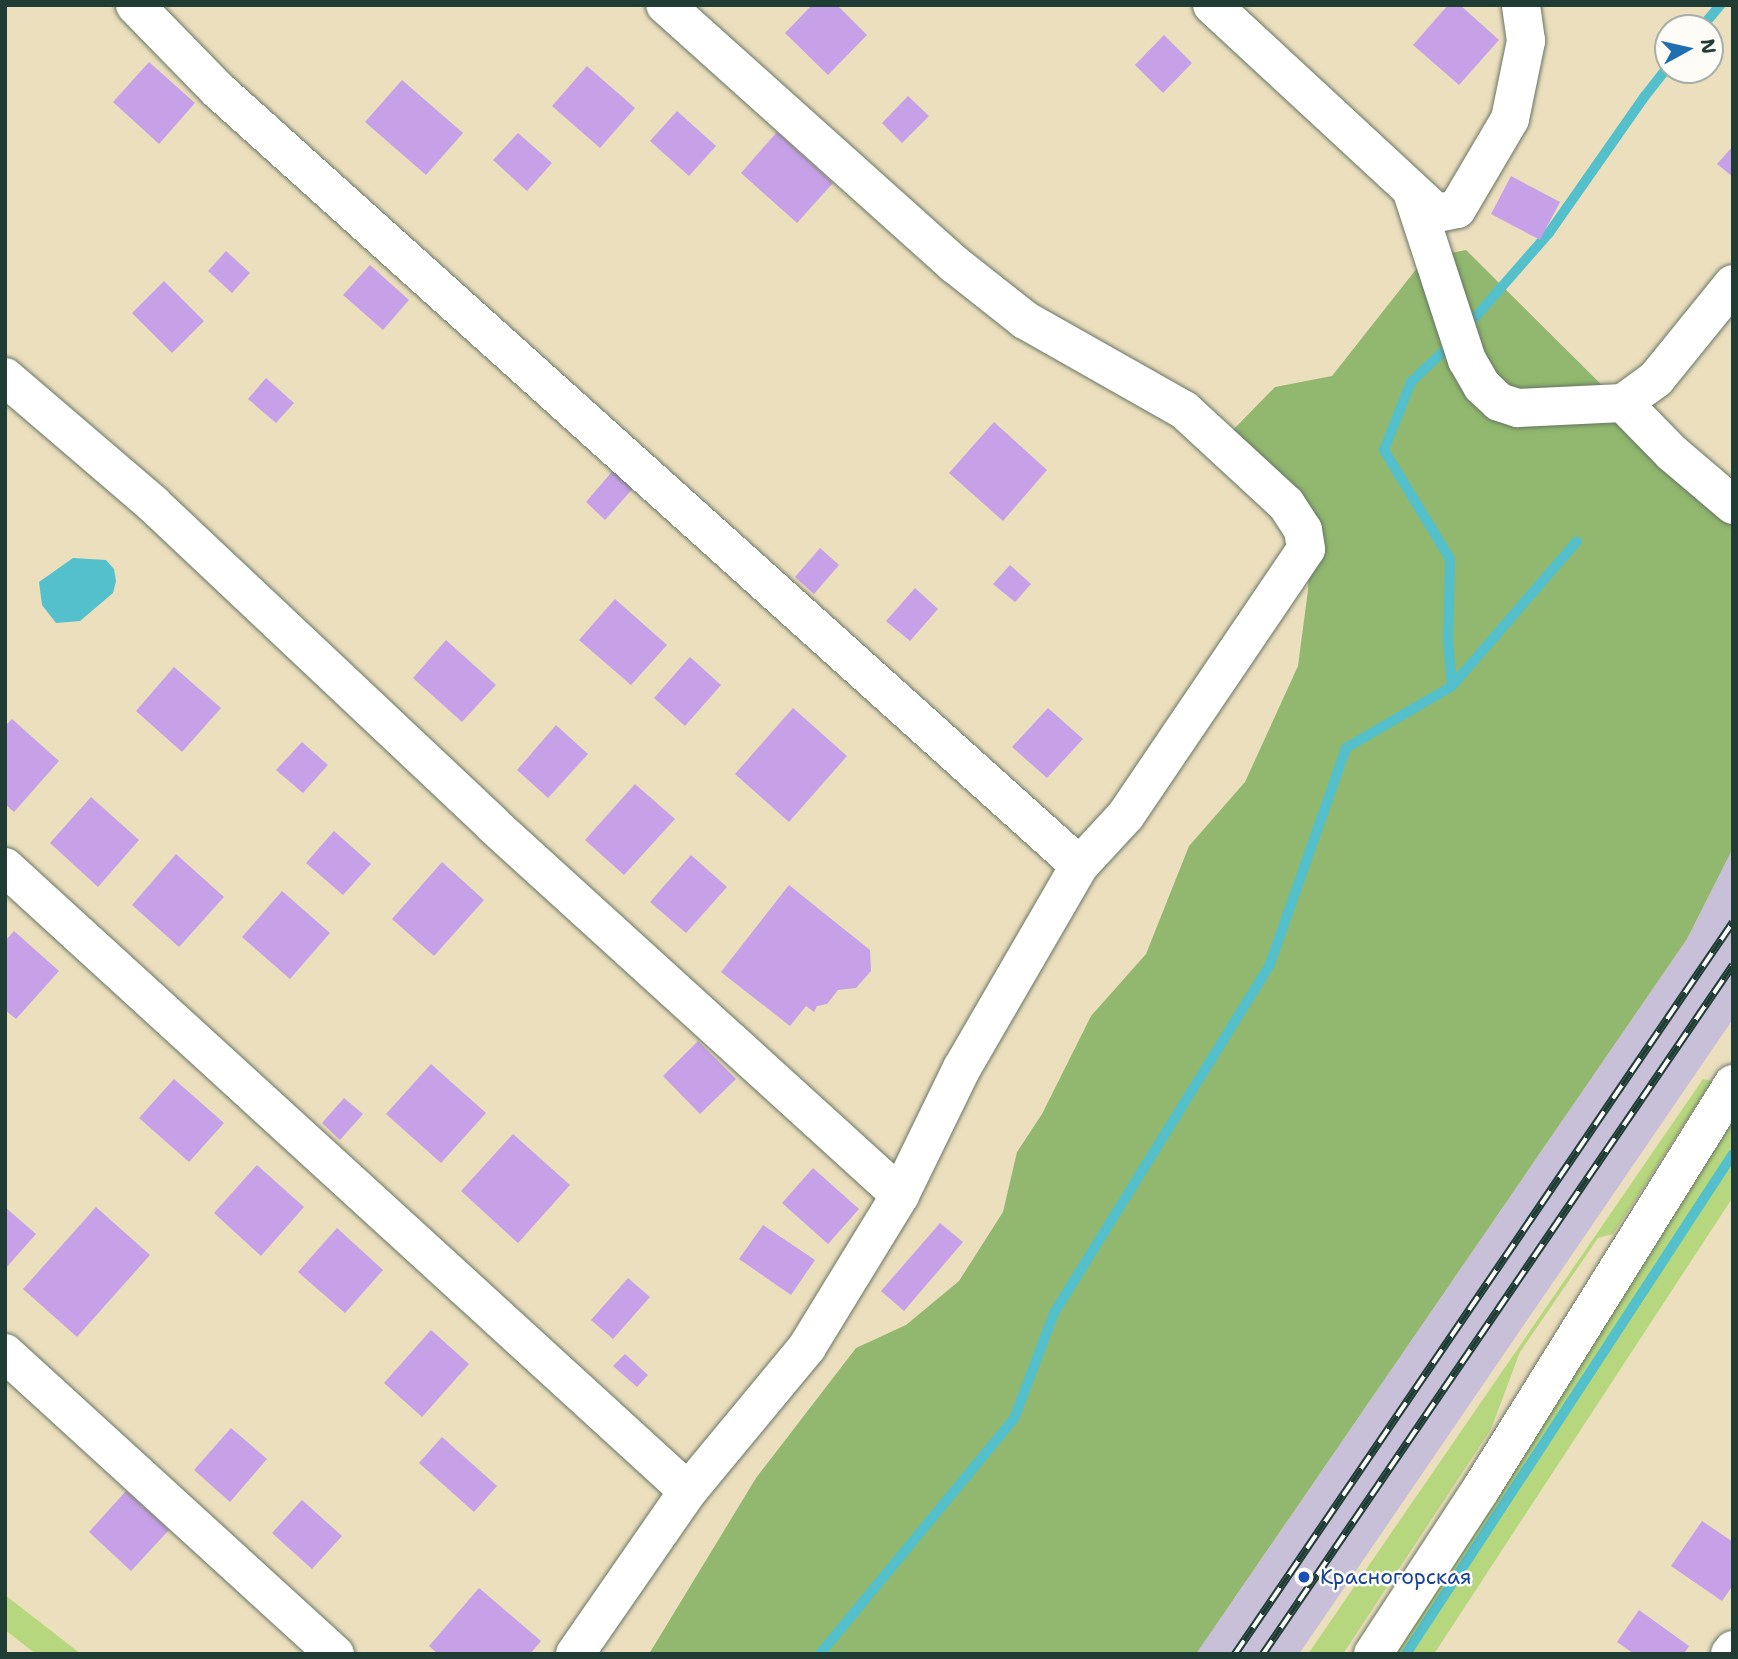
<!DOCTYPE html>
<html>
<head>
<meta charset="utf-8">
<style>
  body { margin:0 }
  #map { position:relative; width:1738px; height:1659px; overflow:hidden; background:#ecdfbe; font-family:"Shantell Sans",sans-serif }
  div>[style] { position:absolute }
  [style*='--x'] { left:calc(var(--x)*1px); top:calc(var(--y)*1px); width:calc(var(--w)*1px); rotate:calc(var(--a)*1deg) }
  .industrial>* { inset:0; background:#c8bfd8 }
  .green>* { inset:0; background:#b7d77f }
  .forest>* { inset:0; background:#91b86e }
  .water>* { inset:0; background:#53c0cc }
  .stream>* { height:10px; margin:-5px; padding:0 5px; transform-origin:5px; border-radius:5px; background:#53c0cc }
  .building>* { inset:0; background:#c7a1e7 }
  .roads { filter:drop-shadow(0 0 2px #677664) drop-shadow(0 0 2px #677664) }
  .minor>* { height:38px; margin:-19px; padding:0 19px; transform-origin:19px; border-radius:19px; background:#fff }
  .rail>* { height:8px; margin-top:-4px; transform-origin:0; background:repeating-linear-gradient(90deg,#fdfcf7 0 16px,#1f3d34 0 32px); box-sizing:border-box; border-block:2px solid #1f3d34 }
  .dots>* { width:19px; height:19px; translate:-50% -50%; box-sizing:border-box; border:4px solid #fdfcf7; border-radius:50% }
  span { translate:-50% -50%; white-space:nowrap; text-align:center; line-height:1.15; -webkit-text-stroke:5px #fdfcf7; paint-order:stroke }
  .transit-label { font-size:21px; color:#164399 }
  .left { translate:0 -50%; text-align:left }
  .frame { position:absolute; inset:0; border:7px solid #1f3d34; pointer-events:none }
  .north { position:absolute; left:1654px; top:14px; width:70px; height:70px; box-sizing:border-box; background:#fdfcf7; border:2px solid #a4b0a9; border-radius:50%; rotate:82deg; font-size:19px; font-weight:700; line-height:28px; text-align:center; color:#1f3d34 }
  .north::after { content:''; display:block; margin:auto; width:24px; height:32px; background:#1f6fb2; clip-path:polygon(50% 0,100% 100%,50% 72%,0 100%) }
</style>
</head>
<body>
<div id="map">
  <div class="industrial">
    <i style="clip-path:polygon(1733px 848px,1733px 1019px,1299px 1654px,1196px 1654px,1687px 939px)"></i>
  </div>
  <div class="green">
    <i style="clip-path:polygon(1703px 1079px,1712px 1081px,1613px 1234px,1598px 1238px,1520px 1352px,1491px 1429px,1343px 1654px,1308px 1654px)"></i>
    <i style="clip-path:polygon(1733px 1116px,1733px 1197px,1434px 1654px,1393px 1654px)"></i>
    <i style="clip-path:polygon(5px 1595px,81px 1654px,36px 1654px,5px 1630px)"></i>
  </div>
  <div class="forest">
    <i style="clip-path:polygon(1466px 250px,1640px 423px,1733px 521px,1733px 848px,1687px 939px,1196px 1654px,649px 1654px,756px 1478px,856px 1348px,906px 1325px,959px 1281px,1003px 1212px,1017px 1152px,1042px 1114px,1091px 1016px,1146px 954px,1189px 846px,1245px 782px,1298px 666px,1308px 590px,1311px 515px,1231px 432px,1275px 387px,1332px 376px,1425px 258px)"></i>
  </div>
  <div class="water">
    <i style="clip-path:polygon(73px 558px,106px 560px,114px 569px,116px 581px,113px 593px,80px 621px,56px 623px,42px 605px,39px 582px)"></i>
  </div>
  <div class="stream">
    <i style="--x:1701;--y:28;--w:30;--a:-50"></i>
    <i style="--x:1464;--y:330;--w:129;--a:-48.8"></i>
    <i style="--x:1549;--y:233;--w:167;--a:-55"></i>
    <i style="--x:1645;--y:96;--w:37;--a:-52"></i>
    <i style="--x:1452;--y:686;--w:45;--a:-95.1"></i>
    <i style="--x:1448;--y:641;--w:82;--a:-88.6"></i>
    <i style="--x:1450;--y:559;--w:127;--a:-121.2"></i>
    <i style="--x:1384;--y:450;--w:73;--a:-68.3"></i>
    <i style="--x:1411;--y:382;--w:58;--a:-43.6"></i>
    <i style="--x:820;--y:1654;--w:305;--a:-50.5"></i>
    <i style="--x:1014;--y:1419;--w:113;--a:-69.3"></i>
    <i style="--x:1054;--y:1313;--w:410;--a:-58.2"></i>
    <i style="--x:1270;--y:964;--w:229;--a:-70.6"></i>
    <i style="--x:1346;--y:748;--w:123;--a:-30.3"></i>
    <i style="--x:1452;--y:686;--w:191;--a:-49.2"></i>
    <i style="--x:1406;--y:1654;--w:597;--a:-56.82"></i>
  </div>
  <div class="building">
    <i style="clip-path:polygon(812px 5px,837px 5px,867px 35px,828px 75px,785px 33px)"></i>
    <i style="clip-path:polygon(1448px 5px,1460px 5px,1499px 40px,1459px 85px,1413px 45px)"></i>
    <i style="clip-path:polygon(1164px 35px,1192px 63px,1163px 93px,1135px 65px)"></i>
    <i style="clip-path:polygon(149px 62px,195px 103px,159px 144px,113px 102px)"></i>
    <i style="clip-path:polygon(587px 66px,635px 108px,600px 148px,552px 106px)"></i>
    <i style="clip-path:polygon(402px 80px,463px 133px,426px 175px,365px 122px)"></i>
    <i style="clip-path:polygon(908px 96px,929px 116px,902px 143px,882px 123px)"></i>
    <i style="clip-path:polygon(677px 111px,716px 146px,689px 176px,650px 141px)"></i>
    <i style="clip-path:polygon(777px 132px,833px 183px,797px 223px,741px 173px)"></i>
    <i style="clip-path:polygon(518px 133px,552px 163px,527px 191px,493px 160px)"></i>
    <i style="clip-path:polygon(1733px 146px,1733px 177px,1717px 164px)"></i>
    <i style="clip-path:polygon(1511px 176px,1560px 202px,1540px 240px,1491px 214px)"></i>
    <i style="clip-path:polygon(226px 251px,250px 273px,232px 293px,208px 271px)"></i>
    <i style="clip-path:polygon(370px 265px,409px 300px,383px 330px,343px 295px)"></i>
    <i style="clip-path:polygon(164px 281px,204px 321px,172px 353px,132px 313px)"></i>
    <i style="clip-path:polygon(266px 378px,294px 403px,276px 423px,248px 399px)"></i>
    <i style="clip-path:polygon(994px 422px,1047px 470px,1003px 521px,949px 473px)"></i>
    <i style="clip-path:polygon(616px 467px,636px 485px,605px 520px,586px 502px)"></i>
    <i style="clip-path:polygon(820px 548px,839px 565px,814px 594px,795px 577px)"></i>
    <i style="clip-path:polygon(1010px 565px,1031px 584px,1015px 602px,993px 584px)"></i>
    <i style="clip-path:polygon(915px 588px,938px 609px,910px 641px,886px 621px)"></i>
    <i style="clip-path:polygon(615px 599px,667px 645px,631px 685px,579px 640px)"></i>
    <i style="clip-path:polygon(446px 640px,496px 685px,462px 722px,413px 678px)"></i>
    <i style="clip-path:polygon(690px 657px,721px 685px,685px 726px,654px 698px)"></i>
    <i style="clip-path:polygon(174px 667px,221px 708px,182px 752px,136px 711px)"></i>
    <i style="clip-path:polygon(793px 708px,847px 756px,789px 822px,735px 774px)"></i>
    <i style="clip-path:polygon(1048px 708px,1083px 739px,1047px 778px,1012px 747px)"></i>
    <i style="clip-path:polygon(12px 719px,59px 761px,14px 812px,5px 804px,5px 726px)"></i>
    <i style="clip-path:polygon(556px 725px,588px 754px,548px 798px,517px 770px)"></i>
    <i style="clip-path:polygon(302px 742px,328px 765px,303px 793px,276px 770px)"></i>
    <i style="clip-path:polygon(635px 784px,675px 819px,624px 875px,585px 840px)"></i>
    <i style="clip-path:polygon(91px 797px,139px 840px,98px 887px,50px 843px)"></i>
    <i style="clip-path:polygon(334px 831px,371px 864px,343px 895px,306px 863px)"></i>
    <i style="clip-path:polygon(176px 854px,224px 897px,179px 947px,132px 905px)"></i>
    <i style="clip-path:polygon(691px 855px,727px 887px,686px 933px,650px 902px)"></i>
    <i style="clip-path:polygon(442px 862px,484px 900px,434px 956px,392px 919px)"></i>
    <i style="clip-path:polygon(789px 885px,870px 950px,871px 971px,856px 988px,838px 990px,827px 1004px,817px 1006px,814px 1012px,806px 1006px,790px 1026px,721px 972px)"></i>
    <i style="clip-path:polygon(282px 891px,330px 933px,290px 979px,242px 937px)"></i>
    <i style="clip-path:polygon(14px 931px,59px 971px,16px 1019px,5px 1010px,5px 941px)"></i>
    <i style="clip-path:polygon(698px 1041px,736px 1079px,700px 1114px,663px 1076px)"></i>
    <i style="clip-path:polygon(431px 1064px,486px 1113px,441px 1163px,386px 1114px)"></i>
    <i style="clip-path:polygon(174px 1079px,224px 1123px,189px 1162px,139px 1118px)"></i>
    <i style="clip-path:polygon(344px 1098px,363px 1114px,340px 1140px,322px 1123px)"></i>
    <i style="clip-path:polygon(513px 1134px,570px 1185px,518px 1243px,461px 1191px)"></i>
    <i style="clip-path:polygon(257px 1165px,304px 1207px,261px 1256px,214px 1213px)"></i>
    <i style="clip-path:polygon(813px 1168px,859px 1209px,828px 1244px,782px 1203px)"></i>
    <i style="clip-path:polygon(5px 1207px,36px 1234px,5px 1269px)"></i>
    <i style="clip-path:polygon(96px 1207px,150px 1255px,77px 1337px,23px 1289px)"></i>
    <i style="clip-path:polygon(940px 1223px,963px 1242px,904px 1311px,881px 1291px)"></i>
    <i style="clip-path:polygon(763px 1225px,815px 1260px,791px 1295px,739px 1259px)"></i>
    <i style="clip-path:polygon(337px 1228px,383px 1270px,345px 1313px,298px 1272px)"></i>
    <i style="clip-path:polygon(628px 1278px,650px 1297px,613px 1339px,591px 1320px)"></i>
    <i style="clip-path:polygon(431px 1330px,469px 1364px,422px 1417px,384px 1383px)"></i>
    <i style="clip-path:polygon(625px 1354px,648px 1375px,637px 1387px,613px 1366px)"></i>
    <i style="clip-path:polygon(231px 1428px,267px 1459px,230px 1502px,194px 1470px)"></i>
    <i style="clip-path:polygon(442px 1437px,497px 1486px,474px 1512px,419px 1463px)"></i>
    <i style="clip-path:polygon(126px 1491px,169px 1530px,131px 1571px,89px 1532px)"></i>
    <i style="clip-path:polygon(302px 1500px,342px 1536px,312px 1569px,272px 1533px)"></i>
    <i style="clip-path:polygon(1702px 1521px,1733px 1542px,1733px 1585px,1722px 1601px,1671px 1566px)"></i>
    <i style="clip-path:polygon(479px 1588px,541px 1641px,530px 1654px,438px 1654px,429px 1646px)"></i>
    <i style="clip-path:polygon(1639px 1610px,1689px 1646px,1684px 1654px,1634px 1654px,1617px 1642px)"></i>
  </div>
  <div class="roads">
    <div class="minor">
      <i style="--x:135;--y:5;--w:120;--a:45.7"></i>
      <i style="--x:219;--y:91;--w:1146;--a:41.99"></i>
      <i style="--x:1212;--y:5;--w:306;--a:42.8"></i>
      <i style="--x:1437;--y:213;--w:20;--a:-11"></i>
      <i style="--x:1457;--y:209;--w:104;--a:-59.5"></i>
      <i style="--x:1510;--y:119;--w:80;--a:-78.4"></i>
      <i style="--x:1526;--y:41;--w:36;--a:-98"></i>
      <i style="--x:1412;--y:192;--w:177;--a:71.9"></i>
      <i style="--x:1467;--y:360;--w:30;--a:60"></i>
      <i style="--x:1482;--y:386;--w:23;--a:43"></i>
      <i style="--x:1499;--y:402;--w:20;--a:18"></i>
      <i style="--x:1518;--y:408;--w:105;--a:-2.7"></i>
      <i style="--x:1623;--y:403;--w:41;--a:-36"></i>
      <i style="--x:1656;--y:379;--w:122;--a:-51"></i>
      <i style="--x:5;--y:377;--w:195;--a:40.6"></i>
      <i style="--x:153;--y:504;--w:465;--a:43.3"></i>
      <i style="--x:491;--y:823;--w:553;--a:42.29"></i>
      <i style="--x:1623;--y:403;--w:70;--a:45.6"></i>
      <i style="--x:1672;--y:453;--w:80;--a:40.4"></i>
      <i style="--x:5;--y:867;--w:925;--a:42.42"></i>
      <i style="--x:5;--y:1353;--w:447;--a:42.4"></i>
      <i style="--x:575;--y:1654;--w:198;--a:-55.3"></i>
      <i style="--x:688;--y:1491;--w:187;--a:-50.4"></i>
      <i style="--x:807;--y:1347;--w:178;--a:-58.5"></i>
      <i style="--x:900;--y:1195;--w:141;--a:-64"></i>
      <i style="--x:962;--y:1068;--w:233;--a:-59.9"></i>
      <i style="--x:1079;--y:866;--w:69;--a:-47.3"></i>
      <i style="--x:1126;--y:815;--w:321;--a:-55.9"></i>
      <i style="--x:1306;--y:549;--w:19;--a:-99"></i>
      <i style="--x:1303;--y:530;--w:31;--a:-123"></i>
      <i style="--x:1286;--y:504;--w:139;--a:-137.3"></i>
      <i style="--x:1184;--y:410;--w:183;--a:-150.5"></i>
      <i style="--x:1025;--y:320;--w:90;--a:-141.7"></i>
      <i style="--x:954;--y:264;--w:388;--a:-138.1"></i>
      <i style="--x:1373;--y:1654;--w:197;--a:-56.8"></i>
      <i style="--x:1481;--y:1489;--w:477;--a:-58.1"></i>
      <i style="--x:1730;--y:1654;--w:5;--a:-53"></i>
    </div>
  </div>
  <div class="rail">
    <i style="--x:1235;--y:1654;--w:885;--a:-55.77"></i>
    <i style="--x:1263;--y:1654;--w:834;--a:-55.7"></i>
  </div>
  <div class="dots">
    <i style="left:1304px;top:1577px;background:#1a4fb4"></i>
  </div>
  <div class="transit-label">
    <span class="left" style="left:1320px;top:1577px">Красногорская</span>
  </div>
  <div class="frame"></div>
  <div class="north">N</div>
</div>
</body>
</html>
